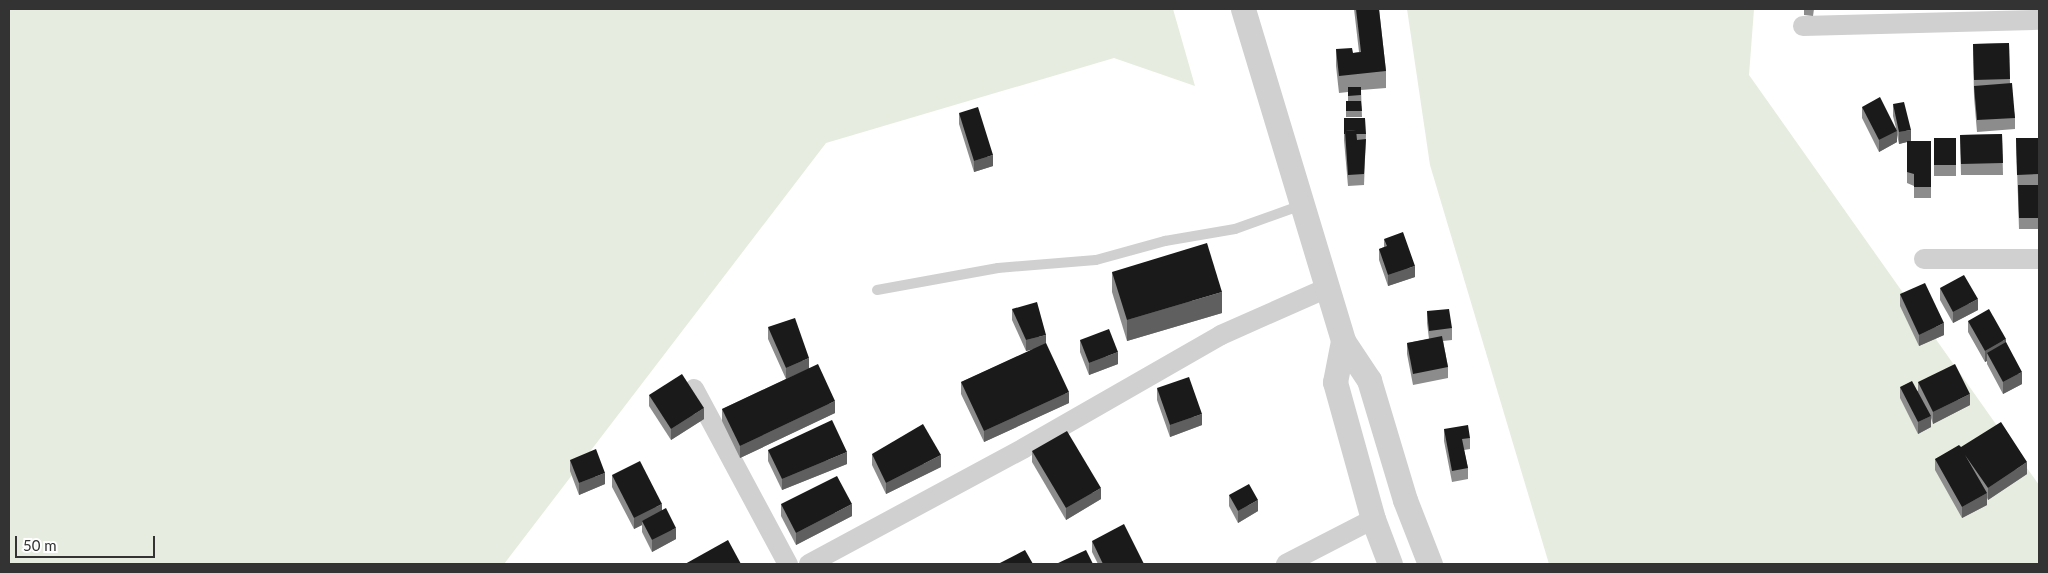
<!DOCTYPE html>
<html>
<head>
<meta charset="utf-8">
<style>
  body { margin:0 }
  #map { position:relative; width:2048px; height:573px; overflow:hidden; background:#fff; font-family:Lato,sans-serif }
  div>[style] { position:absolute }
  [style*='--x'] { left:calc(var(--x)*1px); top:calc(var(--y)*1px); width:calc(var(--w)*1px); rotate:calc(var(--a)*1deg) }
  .green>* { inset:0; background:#e6ecdf }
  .service>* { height:10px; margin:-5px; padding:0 5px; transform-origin:5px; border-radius:5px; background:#d0d0d0 }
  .minor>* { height:20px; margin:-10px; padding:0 10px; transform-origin:10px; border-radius:10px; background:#d0d0d0 }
  .tertiary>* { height:25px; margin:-12.5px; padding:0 12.5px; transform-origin:12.5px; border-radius:12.5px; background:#d0d0d0 }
  .wall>* { inset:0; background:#8c8c8c }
  .shaded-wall>* { inset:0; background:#5f5f5f }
  .building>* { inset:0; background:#1a1a1a }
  span { translate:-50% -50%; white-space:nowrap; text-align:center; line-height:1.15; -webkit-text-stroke:5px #fff; paint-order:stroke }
  .frame { position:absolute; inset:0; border:10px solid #333; pointer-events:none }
  .scale { position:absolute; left:15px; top:536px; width:140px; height:22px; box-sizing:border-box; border:2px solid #333; border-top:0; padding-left:6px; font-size:15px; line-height:18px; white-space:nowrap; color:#333; -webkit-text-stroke:4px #fff; paint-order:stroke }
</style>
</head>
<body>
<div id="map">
  <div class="green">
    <i style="clip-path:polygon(9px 9px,1173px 9px,1195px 86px,1114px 58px,826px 143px,504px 564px,9px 564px)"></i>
    <i style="clip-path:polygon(1407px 9px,1754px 9px,1749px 75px,2039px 485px,2039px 564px,1549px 564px,1430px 165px)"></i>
  </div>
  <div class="service">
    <i style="--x:877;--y:290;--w:123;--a:-10.3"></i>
    <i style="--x:998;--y:268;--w:98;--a:-4.7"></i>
    <i style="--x:1096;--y:260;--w:72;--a:-15.4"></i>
    <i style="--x:1165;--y:241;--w:71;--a:-9.7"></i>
    <i style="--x:1235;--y:229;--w:71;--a:-19.7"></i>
  </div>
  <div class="minor">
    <i style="--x:1803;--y:26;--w:236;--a:-1.5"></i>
    <i style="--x:1924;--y:259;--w:115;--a:0"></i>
    <i style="--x:694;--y:389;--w:199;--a:61.8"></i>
    <i style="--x:809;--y:564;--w:244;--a:-28.3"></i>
    <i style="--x:1024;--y:448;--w:227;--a:-29.8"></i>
    <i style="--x:1221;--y:335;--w:116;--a:-23.9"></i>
    <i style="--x:1286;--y:564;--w:98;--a:-27.3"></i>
  </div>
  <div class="tertiary">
    <i style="--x:1243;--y:9;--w:347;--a:73.2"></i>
    <i style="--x:1343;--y:341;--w:47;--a:56.3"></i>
    <i style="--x:1369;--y:380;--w:125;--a:73.3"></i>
    <i style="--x:1405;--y:500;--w:69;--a:68.7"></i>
    <i style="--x:1343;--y:341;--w:42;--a:101"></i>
    <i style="--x:1335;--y:382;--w:142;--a:74.5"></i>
    <i style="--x:1373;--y:519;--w:48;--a:69.3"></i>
  </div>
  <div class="wall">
    <i style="clip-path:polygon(1354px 9px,1379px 9px,1386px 71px,1386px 88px,1361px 90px,1362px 117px,1346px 117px,1346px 101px,1348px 101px,1348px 92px,1339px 93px,1336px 66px,1336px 49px,1353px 53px,1359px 52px)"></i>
    <i style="clip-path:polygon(1804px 9px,1814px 9px,1813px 16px,1804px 15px)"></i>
    <i style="clip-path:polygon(2009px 43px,2010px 83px,2015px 118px,2015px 129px,1977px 132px,1974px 97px,1973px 44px)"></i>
    <i style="clip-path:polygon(1893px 104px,1911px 141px,1931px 141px,1931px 198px,1914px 198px,1914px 186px,1907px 183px,1907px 142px,1899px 144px,1897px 135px,1897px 142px,1879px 152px,1862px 118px,1862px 107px,1896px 128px,1893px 116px)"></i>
    <i style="clip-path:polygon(959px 113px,993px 166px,974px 172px,959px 124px)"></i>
    <i style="clip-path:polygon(1344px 118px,1366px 134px,1364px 185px,1348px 186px,1344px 140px)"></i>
    <i style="clip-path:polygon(2002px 134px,2003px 175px,1961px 175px,1960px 135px)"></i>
    <i style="clip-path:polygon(1934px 138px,1956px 138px,1956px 176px,1934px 176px)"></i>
    <i style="clip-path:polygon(2016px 138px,2039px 138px,2039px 229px,2019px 229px)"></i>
    <i style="clip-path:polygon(1384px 239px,1415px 277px,1388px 286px,1379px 260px,1379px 249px,1384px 247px)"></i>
    <i style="clip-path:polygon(1112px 272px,1222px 313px,1127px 341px,1112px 292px)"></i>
    <i style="clip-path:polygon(1940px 288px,1978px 310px,1953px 323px,1940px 300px)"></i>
    <i style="clip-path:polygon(1900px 294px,1944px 335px,1919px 346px,1900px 306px)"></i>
    <i style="clip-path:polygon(1012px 309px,1046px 344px,1069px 403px,984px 442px,961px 394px,961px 382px,1034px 349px,1026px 351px,1012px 320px)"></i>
    <i style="clip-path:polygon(1427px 311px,1452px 328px,1452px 340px,1443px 341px,1448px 367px,1448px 378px,1413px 385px,1407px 354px,1407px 343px,1429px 339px,1427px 323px)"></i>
    <i style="clip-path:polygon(1968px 321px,2006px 343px,2022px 384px,2003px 394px,1987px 364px,1987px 361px,1985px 362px,1968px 332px)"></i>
    <i style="clip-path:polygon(768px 327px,809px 368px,835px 413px,740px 458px,722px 421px,722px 409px,786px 379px,768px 339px)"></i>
    <i style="clip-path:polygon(1080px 340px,1118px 364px,1089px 375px,1080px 352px)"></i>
    <i style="clip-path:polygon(1918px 382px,1970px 405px,1933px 424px,1931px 418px,1931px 427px,1918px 434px,1900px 398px,1900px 387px,1918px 391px)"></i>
    <i style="clip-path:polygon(1157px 388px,1202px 425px,1170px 437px,1157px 400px)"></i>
    <i style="clip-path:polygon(649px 395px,704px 419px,671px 440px,649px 406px)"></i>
    <i style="clip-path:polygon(1444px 429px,1470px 438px,1470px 449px,1464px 450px,1468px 468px,1468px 479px,1452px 482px,1444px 441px)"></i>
    <i style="clip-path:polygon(1961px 447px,2027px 474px,1988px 500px,1987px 498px,1987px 505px,1962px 518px,1935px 470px,1935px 459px)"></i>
    <i style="clip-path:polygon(768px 450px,847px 464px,782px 490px,768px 461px)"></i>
    <i style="clip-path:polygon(1032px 451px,1101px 499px,1066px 520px,1032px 462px)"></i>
    <i style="clip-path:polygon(872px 454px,941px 467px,886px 494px,872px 465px)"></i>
    <i style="clip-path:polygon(570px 460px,605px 484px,579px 495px,570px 471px)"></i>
    <i style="clip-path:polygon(612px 475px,662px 511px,676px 539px,652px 552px,642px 532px,642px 525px,634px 529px,612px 487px)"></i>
    <i style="clip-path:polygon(1229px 495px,1258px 511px,1238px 523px,1229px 506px)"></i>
    <i style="clip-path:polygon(781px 504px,852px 516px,796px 545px,781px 516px)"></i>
    <i style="clip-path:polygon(1092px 541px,1144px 564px,1098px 564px,1092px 552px)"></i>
  </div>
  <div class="shaded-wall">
    <i style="clip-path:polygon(1911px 130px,1911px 141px,1899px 144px,1899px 132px)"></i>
    <i style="clip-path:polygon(1897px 131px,1897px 142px,1879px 152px,1879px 140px)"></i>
    <i style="clip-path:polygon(993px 155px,993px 166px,974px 172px,974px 161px)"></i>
    <i style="clip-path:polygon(1415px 266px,1415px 277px,1388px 286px,1388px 275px)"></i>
    <i style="clip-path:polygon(1222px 292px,1222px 313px,1127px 341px,1127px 320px)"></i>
    <i style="clip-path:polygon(1978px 299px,1978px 310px,1953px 323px,1953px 312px)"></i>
    <i style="clip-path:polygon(1944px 323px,1944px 335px,1919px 346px,1919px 335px)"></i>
    <i style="clip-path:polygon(1046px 335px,1046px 346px,1026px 351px,1026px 340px)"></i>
    <i style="clip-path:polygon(2006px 339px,2006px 350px,1987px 353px,1987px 361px,1985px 362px,1985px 351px)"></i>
    <i style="clip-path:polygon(1118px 352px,1118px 364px,1089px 375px,1089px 363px)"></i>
    <i style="clip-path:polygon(809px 358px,809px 369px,786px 379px,786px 368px)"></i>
    <i style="clip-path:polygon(2022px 372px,2022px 384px,2003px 394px,2003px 382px)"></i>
    <i style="clip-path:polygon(1069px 392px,1069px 403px,984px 442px,984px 431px)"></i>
    <i style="clip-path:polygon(1970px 394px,1970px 405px,1933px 424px,1933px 412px)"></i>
    <i style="clip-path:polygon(835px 401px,835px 413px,740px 458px,740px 446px)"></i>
    <i style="clip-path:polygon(704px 408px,704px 419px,671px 440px,671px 429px)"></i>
    <i style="clip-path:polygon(1202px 414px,1202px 425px,1170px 437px,1170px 425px)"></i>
    <i style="clip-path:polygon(1931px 416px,1931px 427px,1918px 434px,1918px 422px)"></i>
    <i style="clip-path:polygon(847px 452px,847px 464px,782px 490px,782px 479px)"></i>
    <i style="clip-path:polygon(941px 455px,941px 467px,886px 494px,886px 483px)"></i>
    <i style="clip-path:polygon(2027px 462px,2027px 474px,1988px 500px,1988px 488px)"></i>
    <i style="clip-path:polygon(605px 473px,605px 484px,579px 495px,579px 483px)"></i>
    <i style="clip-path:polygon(1101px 488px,1101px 499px,1066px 520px,1066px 508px)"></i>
    <i style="clip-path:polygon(1987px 493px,1987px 505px,1962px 518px,1962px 507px)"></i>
    <i style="clip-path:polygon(1258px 500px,1258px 511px,1238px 523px,1238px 511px)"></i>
    <i style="clip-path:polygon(662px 504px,662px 516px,642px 521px,642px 525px,634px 529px,634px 518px)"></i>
    <i style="clip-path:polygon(852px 504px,852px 516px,796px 545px,796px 533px)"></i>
    <i style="clip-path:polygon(676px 528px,676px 539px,652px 552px,652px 540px)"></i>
  </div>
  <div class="building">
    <i style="clip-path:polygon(1356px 9px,1379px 9px,1386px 71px,1339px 76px,1336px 49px,1352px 48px,1353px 53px,1361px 52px)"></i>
    <i style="clip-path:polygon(1804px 9px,1813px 9px,1813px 10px,1804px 10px)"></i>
    <i style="clip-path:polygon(2009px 43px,2010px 79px,1974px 80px,1973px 44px)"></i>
    <i style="clip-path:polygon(2012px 83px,2015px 118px,1977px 120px,1974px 86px)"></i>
    <i style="clip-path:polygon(1348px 87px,1361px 87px,1361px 95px,1348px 96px)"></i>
    <i style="clip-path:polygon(1880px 97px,1897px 131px,1879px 140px,1862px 107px)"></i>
    <i style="clip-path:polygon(1346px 101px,1361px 101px,1362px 111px,1346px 111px)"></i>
    <i style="clip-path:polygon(1904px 102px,1911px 130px,1899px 132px,1893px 104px)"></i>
    <i style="clip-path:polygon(978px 107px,993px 155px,974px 161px,959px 113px)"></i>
    <i style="clip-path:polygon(1344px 118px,1365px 118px,1366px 134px,1356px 134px,1356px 130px,1345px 131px,1345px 134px,1344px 134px)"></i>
    <i style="clip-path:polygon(1356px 130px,1357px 140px,1366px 139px,1364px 174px,1348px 175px,1345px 131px)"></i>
    <i style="clip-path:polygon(2002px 134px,2003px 163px,1961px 164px,1960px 135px)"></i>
    <i style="clip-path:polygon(1934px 138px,1956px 138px,1956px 165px,1934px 165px)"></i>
    <i style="clip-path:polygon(2016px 138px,2039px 138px,2039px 174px,2017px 175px)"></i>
    <i style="clip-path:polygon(1907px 141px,1931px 141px,1931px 187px,1914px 187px,1914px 174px,1907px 172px)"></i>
    <i style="clip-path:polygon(2018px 185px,2039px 185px,2039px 218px,2019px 218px)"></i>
    <i style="clip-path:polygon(1403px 232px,1415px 266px,1388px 275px,1379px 249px,1387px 246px,1384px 239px)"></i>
    <i style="clip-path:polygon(1207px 243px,1222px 292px,1127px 320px,1112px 272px)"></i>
    <i style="clip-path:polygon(1964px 275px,1978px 299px,1953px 312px,1940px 288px)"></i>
    <i style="clip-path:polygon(1925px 283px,1944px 323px,1919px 335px,1900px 294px)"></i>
    <i style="clip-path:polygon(1037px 302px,1046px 335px,1026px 340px,1012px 309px)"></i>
    <i style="clip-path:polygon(1449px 309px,1452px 328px,1429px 331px,1427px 311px)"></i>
    <i style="clip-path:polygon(1989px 309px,2006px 339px,1985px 351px,1968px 321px)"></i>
    <i style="clip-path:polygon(795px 318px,809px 358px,786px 368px,768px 327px)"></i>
    <i style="clip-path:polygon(1109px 329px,1118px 352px,1089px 363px,1080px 340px)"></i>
    <i style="clip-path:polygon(1442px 336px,1448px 367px,1413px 374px,1407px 343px)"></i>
    <i style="clip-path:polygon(2006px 342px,2022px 372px,2003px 382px,1987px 353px)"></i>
    <i style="clip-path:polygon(1046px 343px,1069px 392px,984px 431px,961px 382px)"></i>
    <i style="clip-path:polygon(818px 364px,835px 401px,740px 446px,722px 409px)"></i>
    <i style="clip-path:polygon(1955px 364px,1970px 394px,1933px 412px,1918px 382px)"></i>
    <i style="clip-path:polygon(682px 374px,704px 408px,671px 429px,649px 395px)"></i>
    <i style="clip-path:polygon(1189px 377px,1202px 414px,1170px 425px,1157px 388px)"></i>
    <i style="clip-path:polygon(1912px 381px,1931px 416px,1918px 422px,1900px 387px)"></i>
    <i style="clip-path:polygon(832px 420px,847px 452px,782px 479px,768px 450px)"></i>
    <i style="clip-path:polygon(2001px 422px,2027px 462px,1988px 488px,1965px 455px,1987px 493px,1962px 507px,1935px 459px,1959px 445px,1961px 447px)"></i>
    <i style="clip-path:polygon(923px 424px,941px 455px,886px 483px,872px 454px)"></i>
    <i style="clip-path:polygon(1468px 425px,1470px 438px,1462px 439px,1468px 468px,1452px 471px,1444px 429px)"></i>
    <i style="clip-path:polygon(1067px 431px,1101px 488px,1066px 508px,1032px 451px)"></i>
    <i style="clip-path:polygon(596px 449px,605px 473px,579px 483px,570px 460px)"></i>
    <i style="clip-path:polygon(640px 461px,662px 504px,634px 518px,612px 475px)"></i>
    <i style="clip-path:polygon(837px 476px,852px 504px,796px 533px,781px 504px)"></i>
    <i style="clip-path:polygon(1249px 484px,1258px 500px,1238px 511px,1229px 495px)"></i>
    <i style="clip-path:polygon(666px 508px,676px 528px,652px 540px,642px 521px)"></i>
    <i style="clip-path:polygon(1124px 524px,1144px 564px,1103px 564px,1092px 541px)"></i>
    <i style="clip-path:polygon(728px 540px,741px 564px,685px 564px)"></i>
    <i style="clip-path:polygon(1025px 550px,1033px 564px,998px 564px)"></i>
    <i style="clip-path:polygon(1086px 550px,1093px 564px,1056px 564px)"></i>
  </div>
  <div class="frame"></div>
  <div class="scale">50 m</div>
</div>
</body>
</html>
